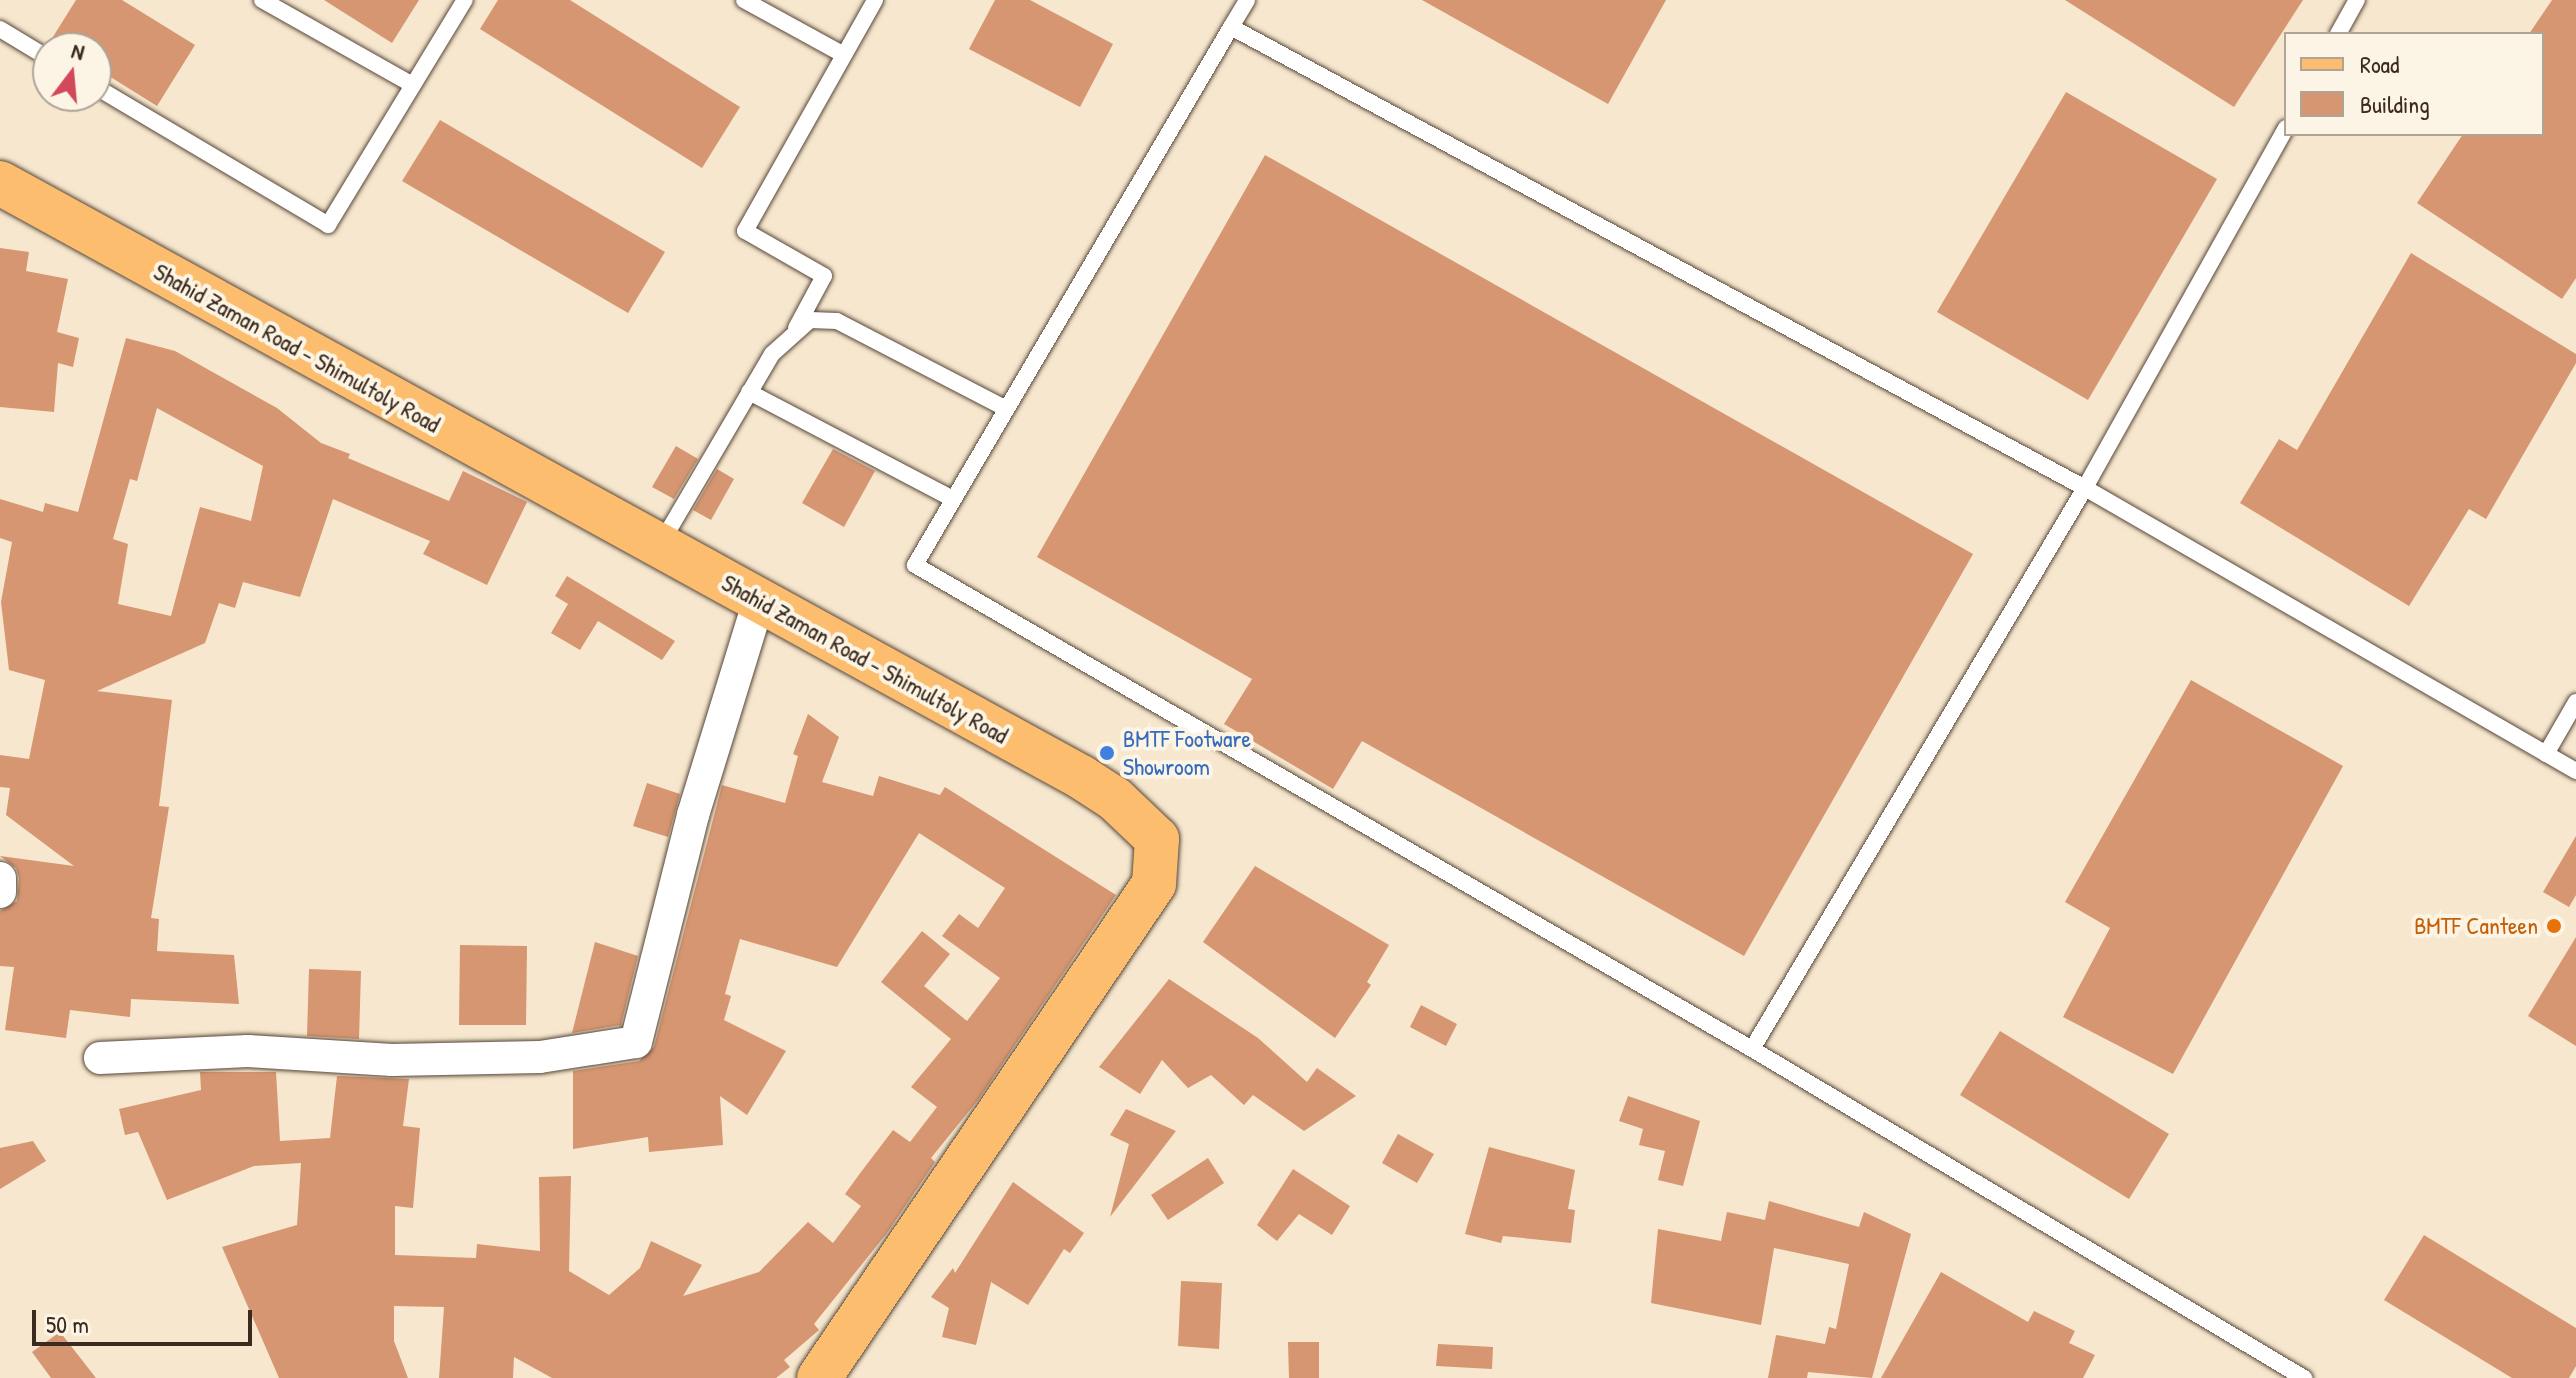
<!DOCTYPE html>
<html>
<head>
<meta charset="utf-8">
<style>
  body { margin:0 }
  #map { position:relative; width:2576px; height:1378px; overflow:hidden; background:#f6e7ce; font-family:"Patrick Hand",sans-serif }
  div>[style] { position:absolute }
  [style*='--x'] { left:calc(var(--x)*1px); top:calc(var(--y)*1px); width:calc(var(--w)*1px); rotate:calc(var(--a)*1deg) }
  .building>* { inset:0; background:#d69671 }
  .roads { filter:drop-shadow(0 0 2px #574638) drop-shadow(0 0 2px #574638) }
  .lane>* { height:16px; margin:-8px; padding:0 8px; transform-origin:8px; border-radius:8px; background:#fff }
  .street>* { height:32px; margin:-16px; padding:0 16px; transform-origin:16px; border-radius:16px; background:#fff }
  .primary>* { height:44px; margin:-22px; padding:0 22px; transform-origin:22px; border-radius:22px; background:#fcbd6f }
  .dots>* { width:22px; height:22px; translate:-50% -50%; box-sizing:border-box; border:4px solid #fcf5e5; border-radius:50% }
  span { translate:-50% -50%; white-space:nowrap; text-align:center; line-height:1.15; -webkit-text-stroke:8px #fcf5e5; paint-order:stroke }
  .street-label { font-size:24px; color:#3b2a1e }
  .shop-label { font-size:24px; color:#366cbe }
  .left { translate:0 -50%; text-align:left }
  .food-label { font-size:24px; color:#c56008 }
  .right { translate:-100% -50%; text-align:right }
  .legend { position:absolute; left:2284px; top:32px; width:260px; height:104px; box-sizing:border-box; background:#fcf5e5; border:2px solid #afa495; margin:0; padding:10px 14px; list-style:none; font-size:24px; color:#3b2a1e }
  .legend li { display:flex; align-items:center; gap:16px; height:40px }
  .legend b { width:40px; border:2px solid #afa495 }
  .north { position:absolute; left:32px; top:32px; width:80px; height:80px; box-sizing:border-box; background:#fcf5e5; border:2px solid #afa495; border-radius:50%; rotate:16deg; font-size:22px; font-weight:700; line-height:32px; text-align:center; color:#3b2a1e }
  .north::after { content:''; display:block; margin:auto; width:28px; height:36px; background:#d1495b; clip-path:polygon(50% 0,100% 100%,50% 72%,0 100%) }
  .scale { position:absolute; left:32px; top:1310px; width:220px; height:36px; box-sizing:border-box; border:4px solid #3b2a1e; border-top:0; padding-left:10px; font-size:24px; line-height:28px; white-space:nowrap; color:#3b2a1e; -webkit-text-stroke:6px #fcf5e5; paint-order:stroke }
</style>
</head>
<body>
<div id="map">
  <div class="building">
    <i style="clip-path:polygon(76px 0,122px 0,195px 45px,157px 106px,96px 68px,96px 48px,63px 48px,51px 40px)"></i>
    <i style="clip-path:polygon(324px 0,419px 0,392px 43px)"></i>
    <i style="clip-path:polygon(498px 0,570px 0,740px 107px,702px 168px,480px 29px)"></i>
    <i style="clip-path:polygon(995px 0,1030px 0,1113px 44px,1080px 107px,969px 49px)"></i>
    <i style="clip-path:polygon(1422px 0,1666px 0,1608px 104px)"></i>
    <i style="clip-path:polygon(2065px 0,2303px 0,2234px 107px)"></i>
    <i style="clip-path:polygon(2552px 0,2576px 0,2576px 278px,2562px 299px,2417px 203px,2463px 134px,2542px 134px,2542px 34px,2529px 34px)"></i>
    <i style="clip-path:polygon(2066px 92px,2217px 179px,2088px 400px,1937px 312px)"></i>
    <i style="clip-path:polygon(440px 120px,665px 252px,628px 313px,402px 181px)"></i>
    <i style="clip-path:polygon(1265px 155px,1973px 554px,1744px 956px,1362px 741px,1333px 789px,1224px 724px,1252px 679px,1037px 557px)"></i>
    <i style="clip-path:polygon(0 248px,29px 252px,26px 271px,68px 279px,57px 332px,79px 338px,73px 367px,58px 363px,54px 412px,0 407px)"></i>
    <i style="clip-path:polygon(2411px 253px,2576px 354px,2576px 363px,2486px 519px,2469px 509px,2409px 606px,2240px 503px,2279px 439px,2297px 450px)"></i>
    <i style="clip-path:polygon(evenodd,126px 338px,175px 351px,277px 408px,321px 443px,350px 454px,348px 458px,449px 501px,463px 471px,527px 502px,487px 585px,423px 554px,430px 541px,333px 499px,300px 597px,243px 582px,235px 608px,219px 603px,205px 643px,97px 691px,172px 700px,159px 806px,169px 807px,151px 918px,159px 919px,157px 951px,234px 955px,239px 1004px,131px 999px,130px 1017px,70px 1010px,66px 1038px,5px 1030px,14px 967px,0 966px,0 911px,17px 901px,19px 878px,16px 868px,0 856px,74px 866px,6px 815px,10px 788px,0 787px,0 755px,29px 759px,45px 680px,9px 670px,1px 602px,12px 542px,0 538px,0 499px,43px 512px,45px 503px,78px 512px,126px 338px,157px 408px,263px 466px,251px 521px,200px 507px,171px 616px,118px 604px,128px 544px,113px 539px,130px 479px,137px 481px,157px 408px)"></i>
    <i style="clip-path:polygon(676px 446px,698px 459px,674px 499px,652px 487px)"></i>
    <i style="clip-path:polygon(833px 449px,875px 471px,844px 527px,802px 503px)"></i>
    <i style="clip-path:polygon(717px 469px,734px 479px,711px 520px,693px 510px)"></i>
    <i style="clip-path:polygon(567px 576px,675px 641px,662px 660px,598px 621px,580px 650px,551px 633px,568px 604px,555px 596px)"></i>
    <i style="clip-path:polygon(2191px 680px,2343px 766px,2173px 1074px,2063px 1017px,2110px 928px,2065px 902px)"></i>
    <i style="clip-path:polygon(808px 714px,839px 737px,822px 782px,873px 796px,879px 776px,940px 795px,945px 787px,1116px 895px,978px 1100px,931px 1158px,935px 1162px,887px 1233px,814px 1324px,819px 1330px,784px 1360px,790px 1367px,776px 1378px,552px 1378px,514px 1357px,513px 1378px,439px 1378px,444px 1307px,394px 1306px,394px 1341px,408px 1378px,279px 1378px,222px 1247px,297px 1225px,301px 1163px,254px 1166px,167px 1200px,138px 1132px,125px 1135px,119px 1109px,201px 1090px,200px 1072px,276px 1072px,280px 1141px,330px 1138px,337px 1076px,409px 1079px,403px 1126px,420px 1128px,413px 1208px,395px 1206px,395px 1255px,476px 1258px,477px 1244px,540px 1251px,539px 1177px,571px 1176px,569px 1271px,609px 1295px,640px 1268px,651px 1241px,702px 1265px,683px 1296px,759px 1272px,808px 1222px,833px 1243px,861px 1206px,845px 1194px,861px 1172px,893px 1130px,910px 1142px,937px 1107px,911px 1087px,951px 1039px,881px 982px,922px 931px,950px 954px,924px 986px,967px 1021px,1000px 978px,942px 936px,959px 914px,978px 928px,1005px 888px,919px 833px,837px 967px,740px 939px,725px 994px,731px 996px,724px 1020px,786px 1051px,747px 1115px,720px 1096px,723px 1145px,649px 1152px,648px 1137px,573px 1149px,573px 1071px,639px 1061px,654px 1047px,722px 785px,785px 803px,798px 756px,793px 754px)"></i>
    <i style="clip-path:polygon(647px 783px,680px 794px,668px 837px,633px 826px)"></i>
    <i style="clip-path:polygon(2576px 836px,2576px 895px,2569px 907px,2543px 892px)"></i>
    <i style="clip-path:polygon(1255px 866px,1389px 945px,1367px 982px,1371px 985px,1335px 1038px,1203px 942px)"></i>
    <i style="clip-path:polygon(2576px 937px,2576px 1046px,2528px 1016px)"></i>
    <i style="clip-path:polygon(595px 942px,638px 956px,621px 1025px,572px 1033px)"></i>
    <i style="clip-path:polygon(460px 945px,527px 946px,526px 1025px,459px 1025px)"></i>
    <i style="clip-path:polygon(309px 969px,361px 971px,359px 1039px,307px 1036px)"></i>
    <i style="clip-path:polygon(1169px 979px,1258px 1038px,1307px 1082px,1317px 1068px,1356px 1096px,1304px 1131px,1253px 1095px,1244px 1105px,1211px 1075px,1188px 1088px,1162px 1060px,1140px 1094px,1099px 1067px)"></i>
    <i style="clip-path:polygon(1421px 1005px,1457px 1024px,1446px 1046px,1410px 1027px)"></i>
    <i style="clip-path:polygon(2000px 1031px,2169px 1134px,2129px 1199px,1960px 1095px)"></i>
    <i style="clip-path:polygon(1628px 1096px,1700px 1121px,1683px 1186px,1658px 1180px,1665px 1151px,1639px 1145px,1643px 1129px,1619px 1121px)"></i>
    <i style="clip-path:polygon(1126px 1109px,1176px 1131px,1110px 1217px,1129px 1144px,1110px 1135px)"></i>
    <i style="clip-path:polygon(1398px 1134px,1434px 1154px,1417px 1183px,1382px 1163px)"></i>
    <i style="clip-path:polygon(33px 1141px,46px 1161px,0 1189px,0 1148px)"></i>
    <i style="clip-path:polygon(1489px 1147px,1575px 1170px,1568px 1209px,1575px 1210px,1571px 1243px,1503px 1236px,1501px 1243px,1465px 1234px)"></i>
    <i style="clip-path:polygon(1208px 1158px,1224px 1183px,1168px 1220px,1151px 1195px)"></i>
    <i style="clip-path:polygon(1293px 1169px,1350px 1206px,1332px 1235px,1299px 1214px,1277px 1241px,1257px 1225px)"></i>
    <i style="clip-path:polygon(1013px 1182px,1084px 1233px,1070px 1253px,1064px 1249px,1028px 1305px,991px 1282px,976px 1345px,942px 1337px,949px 1308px,931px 1297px,953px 1268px,955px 1273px)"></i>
    <i style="clip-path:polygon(1769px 1201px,1859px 1227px,1864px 1212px,1911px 1234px,1872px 1378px,1808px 1372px,1807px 1378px,1768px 1378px,1776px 1335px,1825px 1344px,1829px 1327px,1836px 1329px,1849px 1264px,1774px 1248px,1761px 1325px,1651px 1303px,1658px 1229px,1721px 1241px,1727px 1212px,1765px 1220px)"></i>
    <i style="clip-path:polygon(2424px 1235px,2576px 1328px,2576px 1366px,2569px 1378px,2512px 1378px,2384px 1300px)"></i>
    <i style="clip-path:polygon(1941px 1272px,2028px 1322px,2034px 1311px,2075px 1331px,2069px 1343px,2095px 1355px,2083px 1378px,1881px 1378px)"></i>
    <i style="clip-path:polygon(1181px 1281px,1222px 1283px,1219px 1349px,1178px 1346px)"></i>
    <i style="clip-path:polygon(60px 1332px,96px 1378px,51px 1378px,32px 1352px)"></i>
    <i style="clip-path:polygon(1288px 1342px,1319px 1342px,1319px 1378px,1289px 1378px)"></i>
    <i style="clip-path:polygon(1438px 1344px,1493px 1347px,1492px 1369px,1436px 1366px)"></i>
  </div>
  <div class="roads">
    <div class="lane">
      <i style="--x:262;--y:0;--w:173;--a:29.4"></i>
      <i style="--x:744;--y:0;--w:114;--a:28.8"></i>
      <i style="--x:1231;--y:27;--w:31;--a:-59"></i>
      <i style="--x:0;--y:29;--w:56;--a:31.1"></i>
      <i style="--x:2338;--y:34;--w:39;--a:-61"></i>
      <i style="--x:96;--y:87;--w:270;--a:30.7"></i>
      <i style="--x:328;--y:225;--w:263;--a:-58.7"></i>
      <i style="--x:2286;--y:128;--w:412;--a:119.2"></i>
      <i style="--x:2085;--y:488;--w:970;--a:-151.64"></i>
      <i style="--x:1231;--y:27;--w:624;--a:120.43"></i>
      <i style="--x:915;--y:565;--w:967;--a:30.04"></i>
      <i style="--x:1752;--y:1049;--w:652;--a:-59.31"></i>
      <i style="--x:2085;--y:488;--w:567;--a:29.96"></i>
      <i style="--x:796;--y:328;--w:59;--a:-61.7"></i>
      <i style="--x:824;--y:276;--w:91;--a:-150.3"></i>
      <i style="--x:745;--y:231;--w:265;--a:-60.6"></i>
      <i style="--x:749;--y:392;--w:230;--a:27.7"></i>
      <i style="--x:660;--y:545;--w:221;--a:-59.6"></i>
      <i style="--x:772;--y:354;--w:51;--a:-41.8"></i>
      <i style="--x:810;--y:320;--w:27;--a:2"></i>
      <i style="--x:837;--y:321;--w:189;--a:27.4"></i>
      <i style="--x:2546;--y:754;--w:60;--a:-60"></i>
      <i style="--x:1752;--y:1049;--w:643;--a:30.8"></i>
    </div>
    <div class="street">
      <i style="--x:0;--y:878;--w:14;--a:90"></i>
      <i style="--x:100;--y:1058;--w:148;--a:-2.7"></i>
      <i style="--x:248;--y:1051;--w:144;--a:3.6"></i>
      <i style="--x:392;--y:1060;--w:148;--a:-1.2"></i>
      <i style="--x:540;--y:1057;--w:97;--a:-8.9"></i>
      <i style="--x:636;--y:1042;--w:234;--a:-75.9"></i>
      <i style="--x:693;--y:815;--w:224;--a:-72.9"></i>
    </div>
    <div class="primary">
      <i style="--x:0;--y:183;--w:1233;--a:28.79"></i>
      <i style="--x:1081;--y:777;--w:40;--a:32.9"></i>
      <i style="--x:1115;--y:799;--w:58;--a:43.6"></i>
      <i style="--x:1157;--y:839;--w:45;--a:93.8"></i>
      <i style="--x:1154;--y:884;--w:597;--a:124.14"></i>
    </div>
  </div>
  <div class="dots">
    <i style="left:1107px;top:753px;background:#3f7fe0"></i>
    <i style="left:2554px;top:926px;background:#e8710a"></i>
  </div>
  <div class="street-label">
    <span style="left:297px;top:348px;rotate:29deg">Shahid Zaman Road - Shimultoly Road</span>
    <span style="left:865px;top:659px;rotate:29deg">Shahid Zaman Road - Shimultoly Road</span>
  </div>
  <div class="shop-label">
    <span class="left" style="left:1123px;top:753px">BMTF Footware<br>Showroom</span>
  </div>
  <div class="food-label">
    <span class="right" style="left:2538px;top:926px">BMTF Canteen</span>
  </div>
  <ul class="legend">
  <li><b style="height:10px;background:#fcbd6f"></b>Road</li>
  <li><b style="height:22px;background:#d69671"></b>Building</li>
  </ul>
  <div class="north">N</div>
  <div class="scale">50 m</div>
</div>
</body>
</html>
